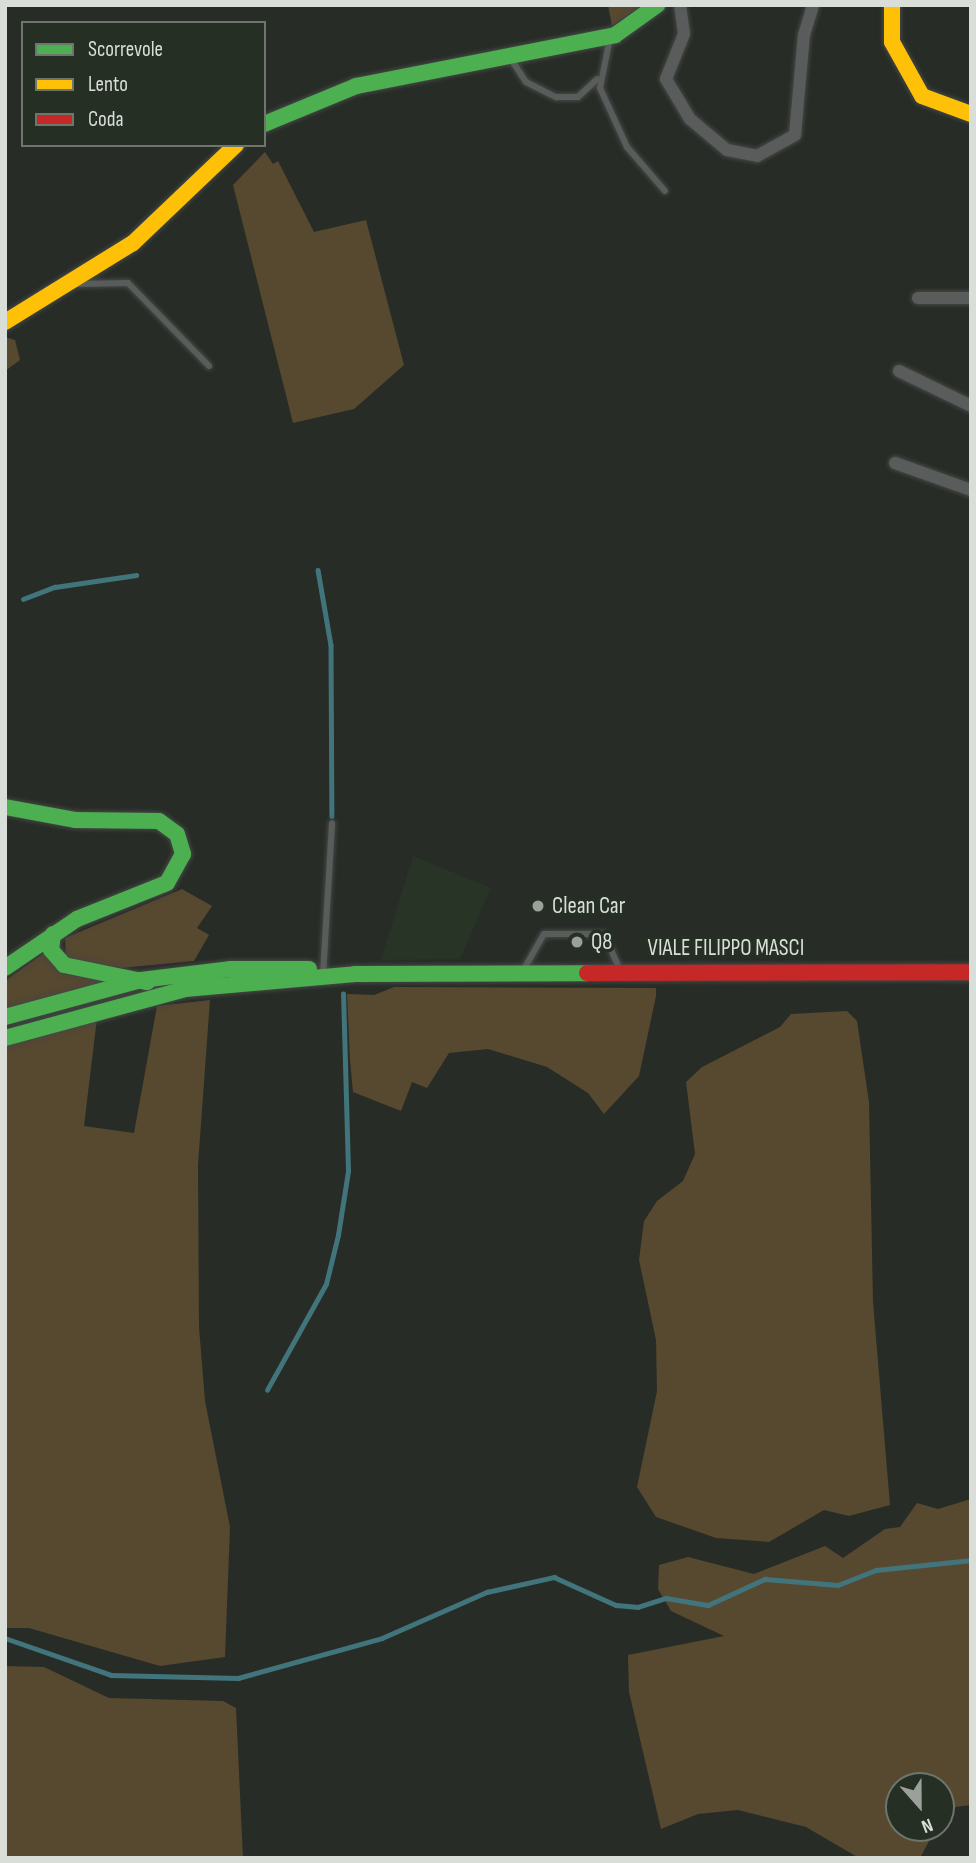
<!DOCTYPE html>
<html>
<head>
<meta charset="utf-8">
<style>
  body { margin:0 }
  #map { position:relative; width:976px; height:1863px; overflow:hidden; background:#272c27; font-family:"Sofia Sans Condensed",sans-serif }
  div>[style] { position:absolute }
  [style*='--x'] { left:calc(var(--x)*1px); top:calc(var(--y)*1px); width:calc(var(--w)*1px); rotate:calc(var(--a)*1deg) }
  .built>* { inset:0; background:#283526 }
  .green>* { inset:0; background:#574830 }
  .stream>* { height:4.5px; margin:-2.25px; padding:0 2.25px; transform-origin:2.25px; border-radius:2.25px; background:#41757b }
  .roads { filter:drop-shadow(0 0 2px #444844) drop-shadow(0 0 2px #444844) }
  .lane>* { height:6px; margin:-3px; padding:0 3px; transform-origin:3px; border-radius:3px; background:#595c5b }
  .street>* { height:12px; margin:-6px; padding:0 6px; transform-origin:6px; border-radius:6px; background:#595c5b }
  .fast>* { height:16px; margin:-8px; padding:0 8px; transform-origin:8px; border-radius:8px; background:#4caf50 }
  .slow>* { height:16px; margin:-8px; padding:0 8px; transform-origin:8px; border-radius:8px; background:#ffc107 }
  .jam>* { height:16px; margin:-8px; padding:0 8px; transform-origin:8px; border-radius:8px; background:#c62828 }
  .dots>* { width:19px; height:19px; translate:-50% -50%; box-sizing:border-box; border:4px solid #252f24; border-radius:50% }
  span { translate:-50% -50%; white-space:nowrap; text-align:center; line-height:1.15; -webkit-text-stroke:7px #252f24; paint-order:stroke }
  .poi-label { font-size:23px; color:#d9dfd8 }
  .left { translate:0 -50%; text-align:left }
  .street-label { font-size:23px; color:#d9dfd8 }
  .frame { position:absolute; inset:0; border:7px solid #d9dfd8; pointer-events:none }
  .legend { position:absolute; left:21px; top:21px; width:245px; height:126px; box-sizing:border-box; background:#252f24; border:2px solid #6d756c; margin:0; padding:9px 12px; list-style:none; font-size:21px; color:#d9dfd8 }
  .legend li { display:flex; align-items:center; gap:14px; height:35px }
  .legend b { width:35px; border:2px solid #6d756c }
  .north { position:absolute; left:885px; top:1772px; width:70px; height:70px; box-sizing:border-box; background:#252f24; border:2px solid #6d756c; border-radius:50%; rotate:159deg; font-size:19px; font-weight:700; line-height:28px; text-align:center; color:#d9dfd8 }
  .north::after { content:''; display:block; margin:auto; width:24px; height:32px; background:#9ba09a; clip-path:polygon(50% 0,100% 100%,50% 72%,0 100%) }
</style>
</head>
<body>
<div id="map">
  <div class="built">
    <i style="clip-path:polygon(413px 856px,491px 888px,460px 959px,381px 960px)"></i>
  </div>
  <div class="green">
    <i style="clip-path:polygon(608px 5px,642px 5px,612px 26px)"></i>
    <i style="clip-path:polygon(265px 152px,273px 164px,278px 161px,314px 232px,366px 220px,404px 365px,354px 409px,293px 423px,233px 185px)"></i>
    <i style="clip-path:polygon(5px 337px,15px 340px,20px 360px,5px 371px)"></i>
    <i style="clip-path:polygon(182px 889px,212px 906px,197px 928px,209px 935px,194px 961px,121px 968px,66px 959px,65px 938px)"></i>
    <i style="clip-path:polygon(47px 951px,61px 973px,113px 979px,5px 1010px,5px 981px)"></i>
    <i style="clip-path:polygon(394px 987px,656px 988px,656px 996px,639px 1076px,604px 1114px,588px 1093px,547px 1067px,488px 1049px,449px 1053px,427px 1088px,412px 1082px,401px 1111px,353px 1092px,350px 1060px,347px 994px,374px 995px)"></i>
    <i style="clip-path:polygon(210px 1000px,198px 1165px,199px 1327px,205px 1401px,230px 1527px,225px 1657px,160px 1666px,29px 1628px,5px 1628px,5px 1046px,97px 1018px,84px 1126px,134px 1133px,157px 1006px)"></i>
    <i style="clip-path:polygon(847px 1011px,857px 1021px,869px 1102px,873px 1302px,890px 1505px,849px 1516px,824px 1510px,769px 1542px,716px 1538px,656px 1517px,637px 1487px,657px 1391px,656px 1340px,639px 1260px,644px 1221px,657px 1201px,683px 1181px,695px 1154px,686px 1082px,702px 1067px,780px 1027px,791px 1014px)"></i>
    <i style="clip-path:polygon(971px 1499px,971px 1805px,947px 1808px,941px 1821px,941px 1786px,899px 1786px,899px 1828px,936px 1828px,920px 1858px,859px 1858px,806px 1827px,738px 1810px,698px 1814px,661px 1829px,629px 1692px,628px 1655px,724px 1636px,671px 1611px,658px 1589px,659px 1565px,688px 1557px,754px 1574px,825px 1546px,843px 1558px,885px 1529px,900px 1527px,917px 1503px,938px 1509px)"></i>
    <i style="clip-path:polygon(5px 1666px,44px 1667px,109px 1698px,223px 1701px,236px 1708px,243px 1858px,5px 1858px)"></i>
  </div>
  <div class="stream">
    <i style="--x:318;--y:570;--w:76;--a:80.2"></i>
    <i style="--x:331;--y:645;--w:171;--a:89.7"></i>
    <i style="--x:23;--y:599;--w:34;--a:-21"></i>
    <i style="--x:55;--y:587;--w:82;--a:-8.4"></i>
    <i style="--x:267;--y:1390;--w:121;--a:-60.9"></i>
    <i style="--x:326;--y:1284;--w:50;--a:-76.2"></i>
    <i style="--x:338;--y:1235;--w:65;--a:-81.1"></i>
    <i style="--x:348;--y:1171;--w:177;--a:-91.6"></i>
    <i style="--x:5;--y:1638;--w:112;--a:19.2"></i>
    <i style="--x:111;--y:1675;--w:127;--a:1.4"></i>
    <i style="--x:238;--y:1678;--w:149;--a:-15.5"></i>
    <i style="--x:382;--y:1638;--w:115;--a:-23.7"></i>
    <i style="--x:487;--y:1592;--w:69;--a:-12.6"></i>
    <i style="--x:554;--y:1577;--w:68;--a:24.3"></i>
    <i style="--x:616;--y:1605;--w:22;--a:5"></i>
    <i style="--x:638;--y:1607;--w:29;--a:-18"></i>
    <i style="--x:666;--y:1598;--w:43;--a:9.5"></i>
    <i style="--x:708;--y:1605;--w:63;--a:-24.5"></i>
    <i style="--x:765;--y:1579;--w:73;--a:4.7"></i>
    <i style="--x:838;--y:1585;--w:41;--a:-21.5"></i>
    <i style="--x:876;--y:1570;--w:96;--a:-6"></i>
  </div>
  <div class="roads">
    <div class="lane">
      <i style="--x:610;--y:38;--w:51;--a:101.3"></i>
      <i style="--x:600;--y:88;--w:65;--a:65.4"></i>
      <i style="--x:627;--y:147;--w:58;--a:49.2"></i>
      <i style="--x:511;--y:59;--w:27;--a:57"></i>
      <i style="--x:526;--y:82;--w:34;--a:27"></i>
      <i style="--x:556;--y:97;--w:22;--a:0"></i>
      <i style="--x:578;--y:97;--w:26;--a:-43"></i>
      <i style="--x:77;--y:284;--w:51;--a:-1.1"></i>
      <i style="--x:128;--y:283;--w:116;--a:45.7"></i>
      <i style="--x:524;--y:969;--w:40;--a:-60.3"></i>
      <i style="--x:544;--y:934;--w:60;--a:0"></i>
      <i style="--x:604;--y:934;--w:39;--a:66"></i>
      <i style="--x:323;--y:975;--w:152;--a:-86.6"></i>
    </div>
    <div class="street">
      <i style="--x:680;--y:5;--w:29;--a:82"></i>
      <i style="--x:684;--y:34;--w:48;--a:111.8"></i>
      <i style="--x:666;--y:79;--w:47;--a:59"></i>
      <i style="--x:690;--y:119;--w:48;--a:40"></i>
      <i style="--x:727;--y:150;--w:31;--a:11"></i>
      <i style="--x:757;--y:156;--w:43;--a:-28.9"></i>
      <i style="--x:795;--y:135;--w:100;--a:-84.9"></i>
      <i style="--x:804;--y:35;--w:31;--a:-73"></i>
      <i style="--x:918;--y:298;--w:53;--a:0"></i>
      <i style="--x:899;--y:371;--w:80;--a:25.9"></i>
      <i style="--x:895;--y:463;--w:81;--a:19.6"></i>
    </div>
    <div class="fast">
      <i style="--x:264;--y:124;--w:100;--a:-22.4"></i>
      <i style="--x:356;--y:86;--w:264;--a:-11.1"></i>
      <i style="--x:615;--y:35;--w:52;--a:-35.5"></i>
      <i style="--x:5;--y:807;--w:71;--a:10.5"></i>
      <i style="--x:75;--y:820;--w:84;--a:0.7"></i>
      <i style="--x:159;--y:821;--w:22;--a:36"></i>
      <i style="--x:177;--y:834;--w:21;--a:73"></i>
      <i style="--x:183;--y:854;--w:33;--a:119"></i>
      <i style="--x:167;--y:883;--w:97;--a:158.2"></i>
      <i style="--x:77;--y:919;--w:87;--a:145.8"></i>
      <i style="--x:53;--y:934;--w:16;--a:97"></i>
      <i style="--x:51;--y:950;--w:20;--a:49"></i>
      <i style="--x:64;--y:965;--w:85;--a:11.6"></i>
      <i style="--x:5;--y:1017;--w:141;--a:-15.2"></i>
      <i style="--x:141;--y:980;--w:91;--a:-7"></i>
      <i style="--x:231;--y:969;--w:78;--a:0"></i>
      <i style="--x:5;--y:1038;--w:187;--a:-15.2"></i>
      <i style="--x:185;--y:989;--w:171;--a:-5"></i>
      <i style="--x:355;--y:974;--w:232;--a:-0.2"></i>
    </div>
    <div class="slow">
      <i style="--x:892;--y:5;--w:37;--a:90"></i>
      <i style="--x:892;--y:42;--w:62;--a:60.9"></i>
      <i style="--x:922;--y:96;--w:52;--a:20.2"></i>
      <i style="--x:5;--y:322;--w:150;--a:-31.7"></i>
      <i style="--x:133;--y:243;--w:142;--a:-43.6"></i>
    </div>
    <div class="jam">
      <i style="--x:587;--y:973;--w:384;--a:-0.1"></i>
    </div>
  </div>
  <div class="dots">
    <i style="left:538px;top:906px;background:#9ba09a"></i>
    <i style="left:577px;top:942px;background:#9ba09a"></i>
  </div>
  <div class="poi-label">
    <span class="left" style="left:552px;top:906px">Clean Car</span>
    <span class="left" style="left:591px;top:942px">Q8</span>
  </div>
  <div class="street-label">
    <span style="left:726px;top:948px">VIALE FILIPPO MASCI</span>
  </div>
  <div class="frame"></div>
  <ul class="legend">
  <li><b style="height:9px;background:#4caf50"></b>Scorrevole</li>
  <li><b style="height:9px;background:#ffc107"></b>Lento</li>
  <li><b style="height:9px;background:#c62828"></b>Coda</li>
  </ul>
  <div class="north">N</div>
</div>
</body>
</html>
